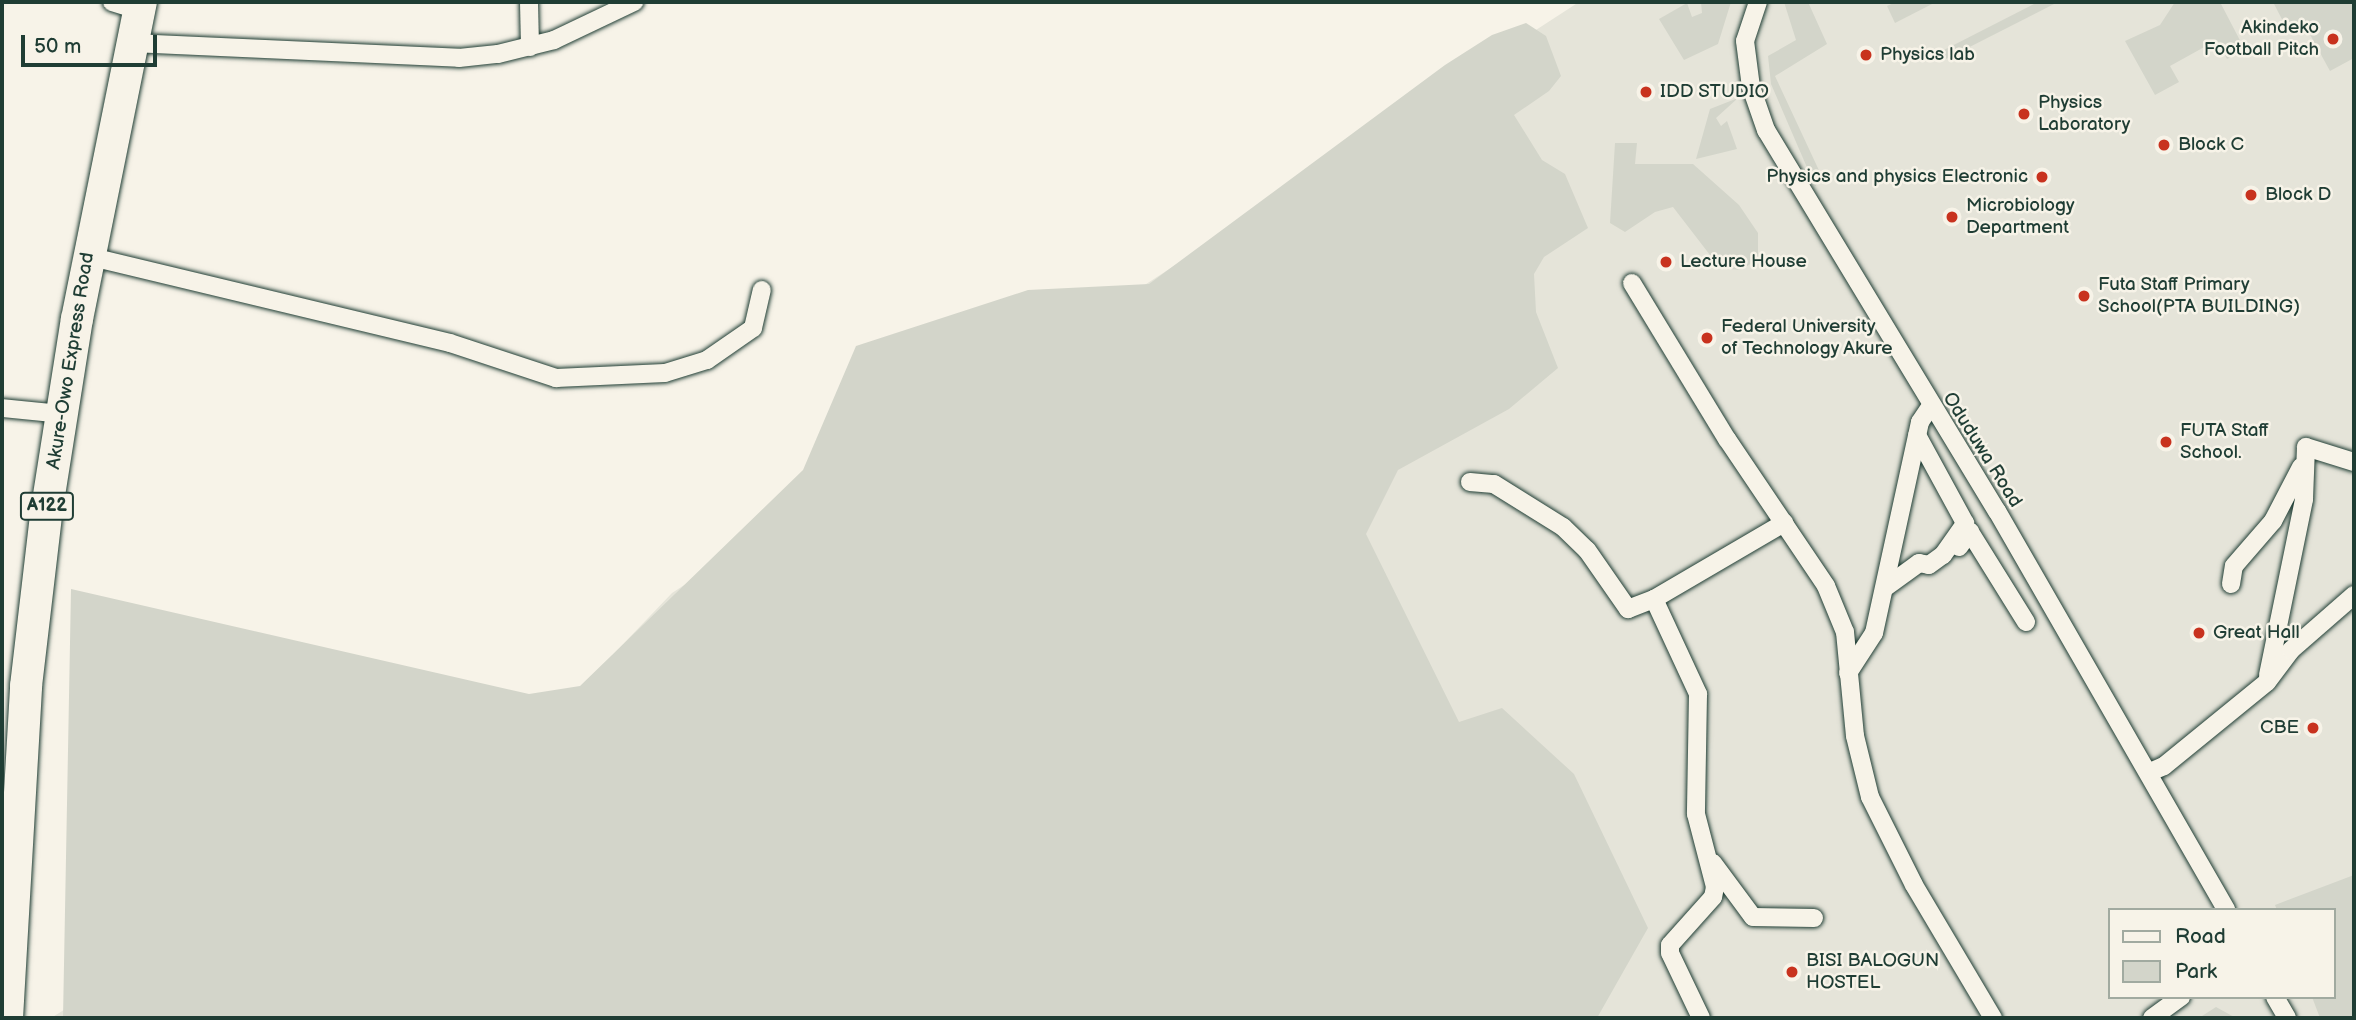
<!DOCTYPE html>
<html>
<head>
<meta charset="utf-8">
<style>
  body { margin:0 }
  #map { position:relative; width:2356px; height:1020px; overflow:hidden; background:#f7f3e8; font-family:"Balsamiq Sans",sans-serif }
  div>[style] { position:absolute }
  [style*='--x'] { left:calc(var(--x)*1px); top:calc(var(--y)*1px); width:calc(var(--w)*1px); rotate:calc(var(--a)*1deg) }
  .built>* { inset:0; background:#e5e4d9 }
  .green>* { inset:0; background:#d3d5ca }
  .roads { filter:drop-shadow(0 0 2px #1f3d34) drop-shadow(0 0 2px #1f3d34) }
  .street>* { height:18px; margin:-9px; padding:0 9px; transform-origin:9px; border-radius:9px; background:#f7f3e8 }
  .highway>* { height:32px; margin:-16px; padding:0 16px; transform-origin:16px; border-radius:16px; background:#f7f3e8 }
  .dots>* { width:19px; height:19px; translate:-50% -50%; box-sizing:border-box; border:4px solid #f7f3e8; border-radius:50% }
  span { translate:-50% -50%; white-space:nowrap; text-align:center; line-height:1.15; -webkit-text-stroke:5px #f7f3e8; paint-order:stroke }
  .shield-label span { padding:2px 5px; background:#f7f3e8; border:2px solid; border-radius:5px; -webkit-text-stroke-width:0 }
  .shield-label { font-size:18px; color:#1f3d34; font-weight:700 }
  .poi-label { font-size:19px; color:#1f3d34 }
  .right { translate:-100% -50%; text-align:right }
  .left { translate:0 -50%; text-align:left }
  .street-label { font-size:19px; color:#1f3d34 }
  .frame { position:absolute; inset:0; border:4px solid #1f3d34; pointer-events:none }
  .legend { position:absolute; left:2108px; top:908px; width:228px; height:91px; box-sizing:border-box; background:#f7f3e8; border:2px solid #a1aaa0; margin:0; padding:9px 12px; list-style:none; font-size:21px; color:#1f3d34 }
  .legend li { display:flex; align-items:center; gap:14px; height:35px }
  .legend b { width:35px; border:2px solid #a1aaa0 }
  .scale { position:absolute; left:21px; top:35px; width:136px; height:32px; box-sizing:border-box; border:4px solid #1f3d34; border-top:0; padding-left:9px; font-size:21px; line-height:24px; white-space:nowrap; color:#1f3d34; -webkit-text-stroke:5px #f7f3e8; paint-order:stroke }
</style>
</head>
<body>
<div id="map">
  <div class="built">
    <i style="clip-path:polygon(evenodd,1579px 2px,2354px 2px,2354px 1018px,51px 1018px,583px 686px,672px 593px,1579px 2px,2109px 910px,2333px 910px,2333px 997px,2109px 997px,2109px 910px)"></i>
  </div>
  <div class="green">
    <i style="clip-path:polygon(1701px 2px,1731px 2px,1718px 44px,1684px 60px,1659px 19px,1687px 3px,1692px 17px,1702px 13px)"></i>
    <i style="clip-path:polygon(1784px 2px,1808px 2px,1827px 44px,1775px 76px,1823px 179px,1815px 186px,1771px 84px,1768px 56px,1796px 40px)"></i>
    <i style="clip-path:polygon(1896px 2px,1936px 2px,1895px 23px,1887px 6px)"></i>
    <i style="clip-path:polygon(2038px 2px,2058px 2px,1944px 60px,1940px 52px)"></i>
    <i style="clip-path:polygon(2175px 2px,2220px 2px,2245px 50px,2227px 59px,2217px 40px,2170px 66px,2179px 82px,2155px 95px,2125px 41px,2160px 25px)"></i>
    <i style="clip-path:polygon(2273px 2px,2353px 2px,2354px 58px,2330px 71px,2302px 20px,2286px 27px)"></i>
    <i style="clip-path:polygon(1526px 23px,1546px 36px,1561px 76px,1549px 91px,1514px 115px,1542px 160px,1565px 174px,1588px 228px,1544px 257px,1534px 274px,1536px 312px,1558px 368px,1509px 409px,1398px 470px,1366px 534px,1459px 722px,1502px 708px,1574px 774px,1648px 928px,1597px 1018px,63px 1018px,71px 589px,529px 694px,580px 686px,803px 470px,856px 346px,1028px 290px,1149px 284px,1445px 65px,1492px 35px)"></i>
    <i style="clip-path:polygon(1738px 98px,1716px 118px,1721px 126px,1727px 121px,1737px 149px,1696px 159px,1710px 109px)"></i>
    <i style="clip-path:polygon(1615px 143px,1637px 143px,1635px 164px,1693px 164px,1739px 205px,1758px 233px,1758px 259px,1741px 270px,1720px 268px,1673px 207px,1655px 212px,1625px 232px,1610px 223px)"></i>
    <i style="clip-path:polygon(2354px 875px,2354px 1018px,2320px 1018px,2312px 997px,2333px 997px,2333px 910px,2277px 910px,2275px 905px)"></i>
    <i style="clip-path:polygon(2216px 1007px,2236px 1018px,2199px 1018px)"></i>
  </div>
  <div class="roads">
    <div class="street">
      <i style="--x:112;--y:2;--w:28;--a:17"></i>
      <i style="--x:529;--y:2;--w:45;--a:88.7"></i>
      <i style="--x:1758;--y:2;--w:41;--a:108.4"></i>
      <i style="--x:1745;--y:41;--w:46;--a:82.6"></i>
      <i style="--x:1751;--y:87;--w:46;--a:70.8"></i>
      <i style="--x:1766;--y:130;--w:446;--a:58.8"></i>
      <i style="--x:1997;--y:511;--w:460;--a:60.1"></i>
      <i style="--x:132;--y:43;--w:327;--a:2.6"></i>
      <i style="--x:459;--y:58;--w:39;--a:-6"></i>
      <i style="--x:498;--y:54;--w:58;--a:-14"></i>
      <i style="--x:554;--y:40;--w:89;--a:-25.4"></i>
      <i style="--x:88;--y:256;--w:372;--a:13.5"></i>
      <i style="--x:450;--y:343;--w:112;--a:18.3"></i>
      <i style="--x:556;--y:378;--w:109;--a:-2.6"></i>
      <i style="--x:665;--y:373;--w:44;--a:-17.2"></i>
      <i style="--x:707;--y:360;--w:56;--a:-34.8"></i>
      <i style="--x:753;--y:328;--w:39;--a:-77"></i>
      <i style="--x:1632;--y:283;--w:183;--a:58.7"></i>
      <i style="--x:1727;--y:439;--w:177;--a:56"></i>
      <i style="--x:1826;--y:586;--w:50;--a:67.6"></i>
      <i style="--x:1845;--y:632;--w:104;--a:84.5"></i>
      <i style="--x:1855;--y:736;--w:63;--a:76.2"></i>
      <i style="--x:1870;--y:797;--w:98;--a:63.4"></i>
      <i style="--x:1914;--y:885;--w:155;--a:59.3"></i>
      <i style="--x:2;--y:408;--w:60;--a:5.7"></i>
      <i style="--x:2306;--y:447;--w:50;--a:17.4"></i>
      <i style="--x:1470;--y:482;--w:24;--a:5"></i>
      <i style="--x:1494;--y:484;--w:81;--a:31.9"></i>
      <i style="--x:1563;--y:527;--w:33;--a:44"></i>
      <i style="--x:1587;--y:550;--w:72;--a:55.2"></i>
      <i style="--x:1628;--y:609;--w:28;--a:-21"></i>
      <i style="--x:1654;--y:599;--w:151;--a:-30.3"></i>
      <i style="--x:1959;--y:547;--w:19;--a:-54"></i>
      <i style="--x:1970;--y:532;--w:106;--a:58.1"></i>
      <i style="--x:2231;--y:584;--w:18;--a:-81"></i>
      <i style="--x:2234;--y:566;--w:60;--a:-49.1"></i>
      <i style="--x:2273;--y:521;--w:61;--a:-62.6"></i>
      <i style="--x:1886;--y:587;--w:41;--a:-36"></i>
      <i style="--x:1919;--y:563;--w:10;--a:11"></i>
      <i style="--x:1929;--y:565;--w:17;--a:-36"></i>
      <i style="--x:1943;--y:555;--w:39;--a:-55"></i>
      <i style="--x:1965;--y:523;--w:100;--a:-118.6"></i>
      <i style="--x:1654;--y:599;--w:105;--a:65.1"></i>
      <i style="--x:1698;--y:694;--w:120;--a:91"></i>
      <i style="--x:1696;--y:814;--w:75;--a:75.4"></i>
      <i style="--x:1715;--y:887;--w:10;--a:101"></i>
      <i style="--x:1713;--y:897;--w:64;--a:131.9"></i>
      <i style="--x:1670;--y:945;--w:8;--a:90"></i>
      <i style="--x:1670;--y:953;--w:72;--a:64.5"></i>
      <i style="--x:1848;--y:673;--w:48;--a:-57"></i>
      <i style="--x:1874;--y:633;--w:216;--a:-77.7"></i>
      <i style="--x:1920;--y:422;--w:18;--a:-56"></i>
      <i style="--x:2268;--y:675;--w:180;--a:-78.4"></i>
      <i style="--x:2304;--y:499;--w:52;--a:-87.8"></i>
      <i style="--x:2150;--y:772;--w:15;--a:-23"></i>
      <i style="--x:2164;--y:766;--w:133;--a:-39.2"></i>
      <i style="--x:2267;--y:682;--w:40;--a:-53"></i>
      <i style="--x:2291;--y:650;--w:84;--a:-41.1"></i>
      <i style="--x:1713;--y:863;--w:67;--a:53.5"></i>
      <i style="--x:1753;--y:917;--w:61;--a:0.9"></i>
      <i style="--x:2275;--y:997;--w:24;--a:60"></i>
      <i style="--x:2152;--y:1018;--w:36;--a:-36"></i>
    </div>
    <div class="highway">
      <i style="--x:7;--y:1018;--w:333;--a:-86.7"></i>
      <i style="--x:26;--y:686;--w:179;--a:-83.3"></i>
      <i style="--x:47;--y:508;--w:191;--a:-81"></i>
      <i style="--x:77;--y:319;--w:323;--a:-78.6"></i>
    </div>
  </div>
  <div class="dots">
    <i style="left:2333px;top:39px;background:#c8321e"></i>
    <i style="left:1866px;top:55px;background:#c8321e"></i>
    <i style="left:1646px;top:92px;background:#c8321e"></i>
    <i style="left:2024px;top:114px;background:#c8321e"></i>
    <i style="left:2164px;top:145px;background:#c8321e"></i>
    <i style="left:2042px;top:177px;background:#c8321e"></i>
    <i style="left:2251px;top:195px;background:#c8321e"></i>
    <i style="left:1952px;top:217px;background:#c8321e"></i>
    <i style="left:1666px;top:262px;background:#c8321e"></i>
    <i style="left:2084px;top:296px;background:#c8321e"></i>
    <i style="left:1707px;top:338px;background:#c8321e"></i>
    <i style="left:2166px;top:442px;background:#c8321e"></i>
    <i style="left:2199px;top:633px;background:#c8321e"></i>
    <i style="left:2313px;top:728px;background:#c8321e"></i>
    <i style="left:1792px;top:972px;background:#c8321e"></i>
  </div>
  <div class="shield-label">
    <span style="left:47px;top:506px">A122</span>
  </div>
  <div class="poi-label">
    <span class="right" style="left:2319px;top:39px">Akindeko<br>Football Pitch</span>
    <span class="left" style="left:1880px;top:55px">Physics lab</span>
    <span class="left" style="left:1660px;top:92px">IDD STUDIO</span>
    <span class="left" style="left:2038px;top:114px">Physics<br>Laboratory</span>
    <span class="left" style="left:2178px;top:145px">Block C</span>
    <span class="right" style="left:2028px;top:177px">Physics and physics Electronic</span>
    <span class="left" style="left:2265px;top:195px">Block D</span>
    <span class="left" style="left:1966px;top:217px">Microbiology<br>Department</span>
    <span class="left" style="left:1680px;top:262px">Lecture House</span>
    <span class="left" style="left:2098px;top:296px">Futa Staff Primary<br>School(PTA BUILDING)</span>
    <span class="left" style="left:1721px;top:338px">Federal University<br>of Technology Akure</span>
    <span class="left" style="left:2180px;top:442px">FUTA Staff<br>School.</span>
    <span class="left" style="left:2213px;top:633px">Great Hall</span>
    <span class="right" style="left:2299px;top:728px">CBE</span>
    <span class="left" style="left:1806px;top:972px">BISI BALOGUN<br>HOSTEL</span>
  </div>
  <div class="street-label">
    <span style="left:71px;top:361px;rotate:-81deg">Akure-Owo Express Road</span>
    <span style="left:1982px;top:450px;rotate:58deg">Oduduwa Road</span>
  </div>
  <div class="frame"></div>
  <ul class="legend">
  <li><b style="height:9px;background:#f7f3e8"></b>Road</li>
  <li><b style="height:19px;background:#d3d5ca"></b>Park</li>
  </ul>
  <div class="scale">50 m</div>
</div>
</body>
</html>
